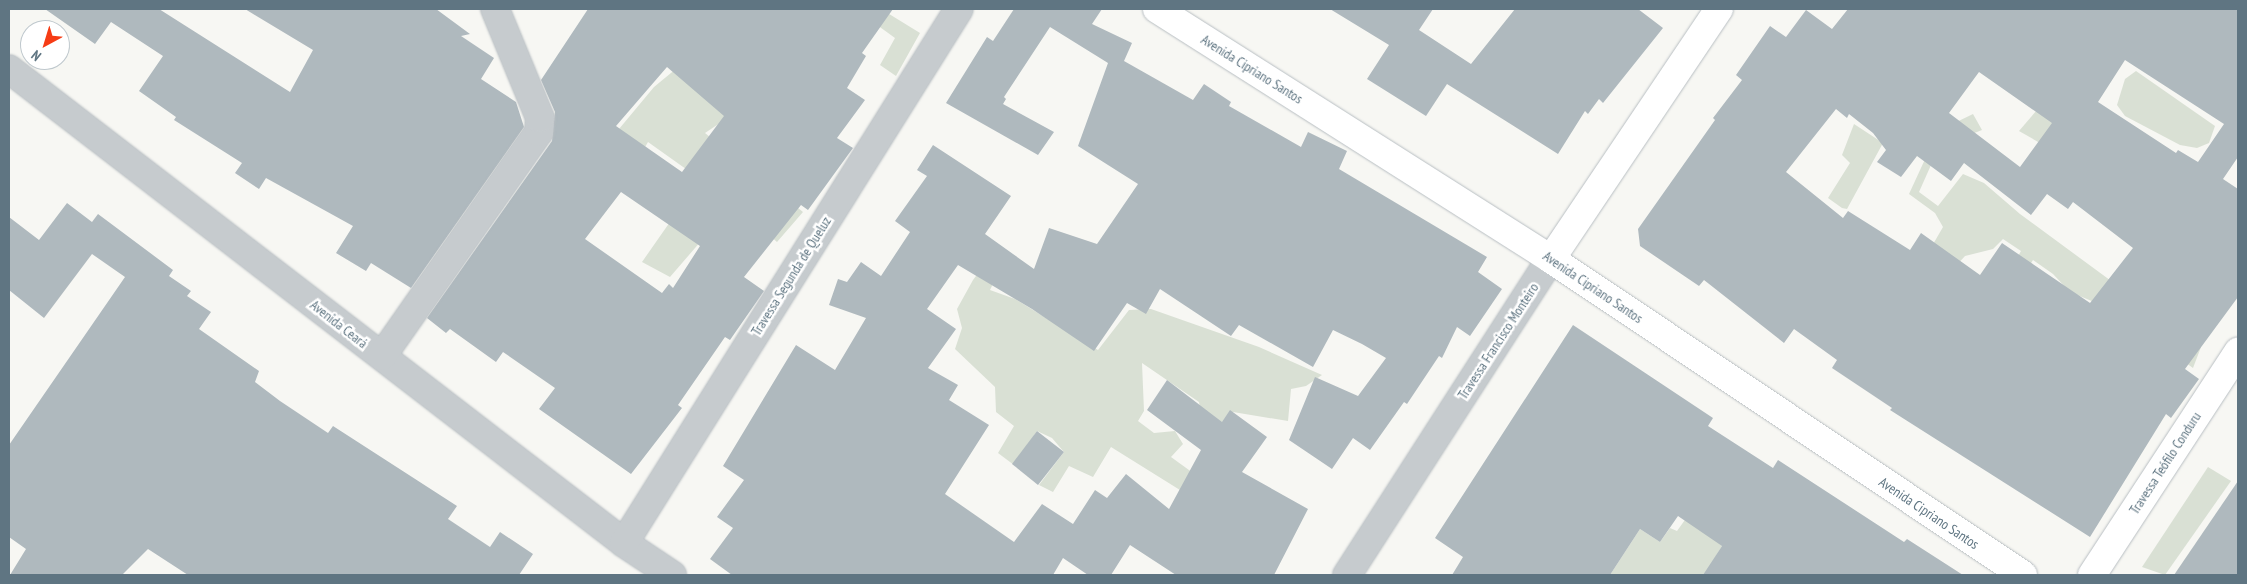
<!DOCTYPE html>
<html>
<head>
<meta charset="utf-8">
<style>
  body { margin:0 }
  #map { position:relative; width:2247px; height:584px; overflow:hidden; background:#f7f7f3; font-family:"PT Sans Narrow",sans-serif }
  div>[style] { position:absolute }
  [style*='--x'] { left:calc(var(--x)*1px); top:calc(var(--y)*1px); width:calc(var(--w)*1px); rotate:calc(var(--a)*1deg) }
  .green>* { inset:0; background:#d9e0d4 }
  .building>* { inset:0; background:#afb9be }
  .roads { filter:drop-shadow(0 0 1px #b8bec2) drop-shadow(0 0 1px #b8bec2) }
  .street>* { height:28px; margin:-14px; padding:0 14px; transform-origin:14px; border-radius:14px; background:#c6cbce }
  .secondary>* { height:28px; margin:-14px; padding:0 14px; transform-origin:14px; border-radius:14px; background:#fff }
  span { translate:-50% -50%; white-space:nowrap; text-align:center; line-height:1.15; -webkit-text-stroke:5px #fff; paint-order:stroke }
  .street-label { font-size:14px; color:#5f7582 }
  .frame { position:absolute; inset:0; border:10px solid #5f7582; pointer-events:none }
  .north { position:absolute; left:20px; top:20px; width:50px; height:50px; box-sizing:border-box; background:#fff; border:1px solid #bfc8cd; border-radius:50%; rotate:219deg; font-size:14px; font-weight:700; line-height:20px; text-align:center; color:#5f7582 }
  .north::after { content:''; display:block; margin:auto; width:18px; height:22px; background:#f63c15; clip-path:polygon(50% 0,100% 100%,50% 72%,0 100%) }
</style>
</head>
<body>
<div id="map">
  <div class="green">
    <i style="clip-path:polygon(855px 9px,881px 9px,920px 33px,896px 76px,880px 65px,895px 38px)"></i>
    <i style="clip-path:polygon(677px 68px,750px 103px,705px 133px,803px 212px,777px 242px,733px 204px,670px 277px,642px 262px,700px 179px,648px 142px,637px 161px,614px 135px,654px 87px)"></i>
    <i style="clip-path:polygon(2136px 71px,2215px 126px,2209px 143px,2197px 148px,2180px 145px,2125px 116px,2117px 105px,2125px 79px)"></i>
    <i style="clip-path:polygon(2037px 110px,2071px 131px,2066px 158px,2019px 131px)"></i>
    <i style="clip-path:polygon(1973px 114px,1982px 130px,1939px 147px,1919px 192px,1938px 206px,1963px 174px,1984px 183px,2020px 214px,2201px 347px,2193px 368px,2111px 309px,2070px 292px,2053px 274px,2033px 260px,1974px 353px,1966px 346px,2021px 251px,2003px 239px,1993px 249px,1965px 256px,1932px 292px,1925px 258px,1943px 227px,1935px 213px,1909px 194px,1938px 131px)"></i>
    <i style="clip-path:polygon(1854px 124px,1883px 143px,1847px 209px,1842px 208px,1828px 198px,1850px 163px,1842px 155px)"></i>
    <i style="clip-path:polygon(1007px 255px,990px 290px,1015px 299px,1098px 350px,1129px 310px,1151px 309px,1259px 347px,1322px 375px,1306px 386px,1291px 389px,1288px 421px,1233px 412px,1220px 430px,1202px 421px,1199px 402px,1142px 363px,1144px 411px,1138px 421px,1154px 433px,1175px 431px,1183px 444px,1171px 457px,1211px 486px,1204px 505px,1111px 447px,1093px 477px,1069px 466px,1053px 492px,1039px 485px,1064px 452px,1052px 438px,1037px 431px,1014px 465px,998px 453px,1014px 426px,996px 412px,995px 387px,955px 349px,962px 328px,957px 309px,973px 280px,991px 256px)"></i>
    <i style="clip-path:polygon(2208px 467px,2231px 481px,2165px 575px,2142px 567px)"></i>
    <i style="clip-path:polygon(1692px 510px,1722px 546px,1706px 572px,1711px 575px,1610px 575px,1640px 529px,1660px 542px,1670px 528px,1677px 531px)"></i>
  </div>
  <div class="building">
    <i style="clip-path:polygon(45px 9px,159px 9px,290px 92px,313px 50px,245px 9px,436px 9px,470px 34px,461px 36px,494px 58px,481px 79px,516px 102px,524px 127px,411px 288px,371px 263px,366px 271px,336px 253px,353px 226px,266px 178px,259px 189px,235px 173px,242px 163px,174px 120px,176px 117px,139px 91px,163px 56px,111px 22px,95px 44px)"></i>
    <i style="clip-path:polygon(evenodd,588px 9px,893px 9px,862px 53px,866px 56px,847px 88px,865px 100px,837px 138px,853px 148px,808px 210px,801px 205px,744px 277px,764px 291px,730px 340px,725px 337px,678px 405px,682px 408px,631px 474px,539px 409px,555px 388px,503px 352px,496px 362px,450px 329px,446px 333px,427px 318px,552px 141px,555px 112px,541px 80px,588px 9px,667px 67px,724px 116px,682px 172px,616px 126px,667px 67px,588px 9px,621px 192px,700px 246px,673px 288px,669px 284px,662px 293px,585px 239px,621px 192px)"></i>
    <i style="clip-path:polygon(1014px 9px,1102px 9px,1092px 24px,1132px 43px,1124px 61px,1193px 100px,1204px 84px,1231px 102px,1229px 106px,1301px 147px,1308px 132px,1347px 151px,1339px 169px,1487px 257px,1478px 272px,1502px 289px,1470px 336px,1457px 327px,1442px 358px,1439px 356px,1407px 404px,1404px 402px,1370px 450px,1353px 438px,1332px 469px,1289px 440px,1315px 377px,1358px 396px,1386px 358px,1362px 344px,1333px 330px,1313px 367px,1239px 325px,1231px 336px,1160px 289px,1146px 314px,1127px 303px,1094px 351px,1032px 309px,958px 265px,927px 309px,956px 329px,928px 368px,958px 385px,949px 400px,989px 425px,945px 494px,1014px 542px,1042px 504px,1073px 524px,1095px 490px,1107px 498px,1126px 474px,1169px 509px,1201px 450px,1147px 410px,1167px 380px,1222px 422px,1230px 410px,1267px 437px,1242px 472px,1308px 509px,1274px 575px,1176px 575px,1130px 545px,1111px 575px,1088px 575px,1063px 558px,1053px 575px,732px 575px,710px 559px,733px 528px,717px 517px,744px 480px,723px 466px,796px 345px,835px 370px,866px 318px,829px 305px,838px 279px,847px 282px,861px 262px,881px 276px,910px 232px,895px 221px,927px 176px,917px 170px,933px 145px,1011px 196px,985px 234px,1034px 269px,1049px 228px,1097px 244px,1138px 184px,1078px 146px,1108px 63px,1050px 27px,1004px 97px,1006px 99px,1003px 104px,1054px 132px,1038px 155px,946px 103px,987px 37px,993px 41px)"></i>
    <i style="clip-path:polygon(1330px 9px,1433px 9px,1419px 30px,1471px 64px,1515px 9px,1638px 9px,1663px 28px,1603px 103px,1599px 99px,1588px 114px,1585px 111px,1558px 154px,1447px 84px,1426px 116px,1367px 79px,1389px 45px)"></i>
    <i style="clip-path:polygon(evenodd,1848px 9px,2238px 9px,2238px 157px,2223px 179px,2238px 189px,2238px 297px,2185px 369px,2199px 379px,2171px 418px,2166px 414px,2090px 537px,1890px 410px,1892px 408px,1832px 368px,1837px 360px,1794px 329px,1784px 343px,1704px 280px,1699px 286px,1640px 246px,1638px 229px,1715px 120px,1713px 118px,1742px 80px,1736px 75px,1770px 26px,1786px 37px,1806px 10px,1832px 29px,1848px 9px,2125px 60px,2224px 124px,2198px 162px,2178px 150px,2176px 153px,2098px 102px,2125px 60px,1848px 9px,1979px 72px,2052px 123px,2020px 167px,1949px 113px,1979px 72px,1848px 9px,1836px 109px,1847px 118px,1849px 114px,1873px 133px,1886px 150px,1877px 162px,1901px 177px,1917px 156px,1951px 181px,1964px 163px,2031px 215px,2047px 194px,2068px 209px,2073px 202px,2133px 248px,2090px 303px,2002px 243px,1980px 275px,1921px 233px,1910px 250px,1848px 211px,1843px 218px,1786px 172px,1836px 109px)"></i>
    <i style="clip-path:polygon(67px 203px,92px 222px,98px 214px,173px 270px,169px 276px,191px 291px,187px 296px,211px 312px,199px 329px,259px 371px,255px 382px,280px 401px,328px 433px,333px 426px,457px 506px,448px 519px,490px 547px,500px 532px,533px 554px,519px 575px,188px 575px,148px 549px,122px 575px,10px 575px,26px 549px,9px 537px,9px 445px,125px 277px,92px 254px,44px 318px,9px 290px,9px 217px,39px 240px)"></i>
    <i style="clip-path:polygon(1573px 325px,1713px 418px,1708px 426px,1773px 468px,1778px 460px,1904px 542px,1907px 539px,1963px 575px,1703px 575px,1722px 546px,1678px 516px,1660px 542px,1640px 529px,1610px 575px,1452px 575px,1463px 557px,1435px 538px)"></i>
    <i style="clip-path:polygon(1037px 431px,1064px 452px,1038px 485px,1012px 464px)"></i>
    <i style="clip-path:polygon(2238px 481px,2238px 575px,2174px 575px)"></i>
  </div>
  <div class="roads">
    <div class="street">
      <i style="--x:9;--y:69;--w:776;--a:37.62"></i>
      <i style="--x:624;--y:543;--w:58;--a:33.7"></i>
      <i style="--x:382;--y:356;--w:274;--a:-55"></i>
      <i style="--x:539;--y:132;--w:14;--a:-86"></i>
      <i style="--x:540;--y:118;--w:118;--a:-112.4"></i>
      <i style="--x:624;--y:543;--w:630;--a:-57.9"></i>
      <i style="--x:1347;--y:575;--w:376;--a:-57.2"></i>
    </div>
    <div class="secondary">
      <i style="--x:1157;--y:9;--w:467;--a:32.4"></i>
      <i style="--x:1551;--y:259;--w:568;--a:33.8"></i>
      <i style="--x:1551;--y:259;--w:301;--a:-56.1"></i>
      <i style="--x:2092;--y:575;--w:267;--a:-56.8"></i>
    </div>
  </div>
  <div class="street-label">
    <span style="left:1252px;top:69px;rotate:32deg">Avenida Cipriano Santos</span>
    <span style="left:791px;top:276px;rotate:-58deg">Travessa Segunda de Queluz</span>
    <span style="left:1593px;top:287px;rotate:34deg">Avenida Cipriano Santos</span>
    <span style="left:339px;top:324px;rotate:38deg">Avenida Ceará</span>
    <span style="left:1498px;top:341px;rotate:-57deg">Travessa Francisco Monteiro</span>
    <span style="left:2165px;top:463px;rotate:-57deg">Travessa Teófilo Conduru</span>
    <span style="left:1929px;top:513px;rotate:34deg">Avenida Cipriano Santos</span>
  </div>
  <div class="frame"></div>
  <div class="north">N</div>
</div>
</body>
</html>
